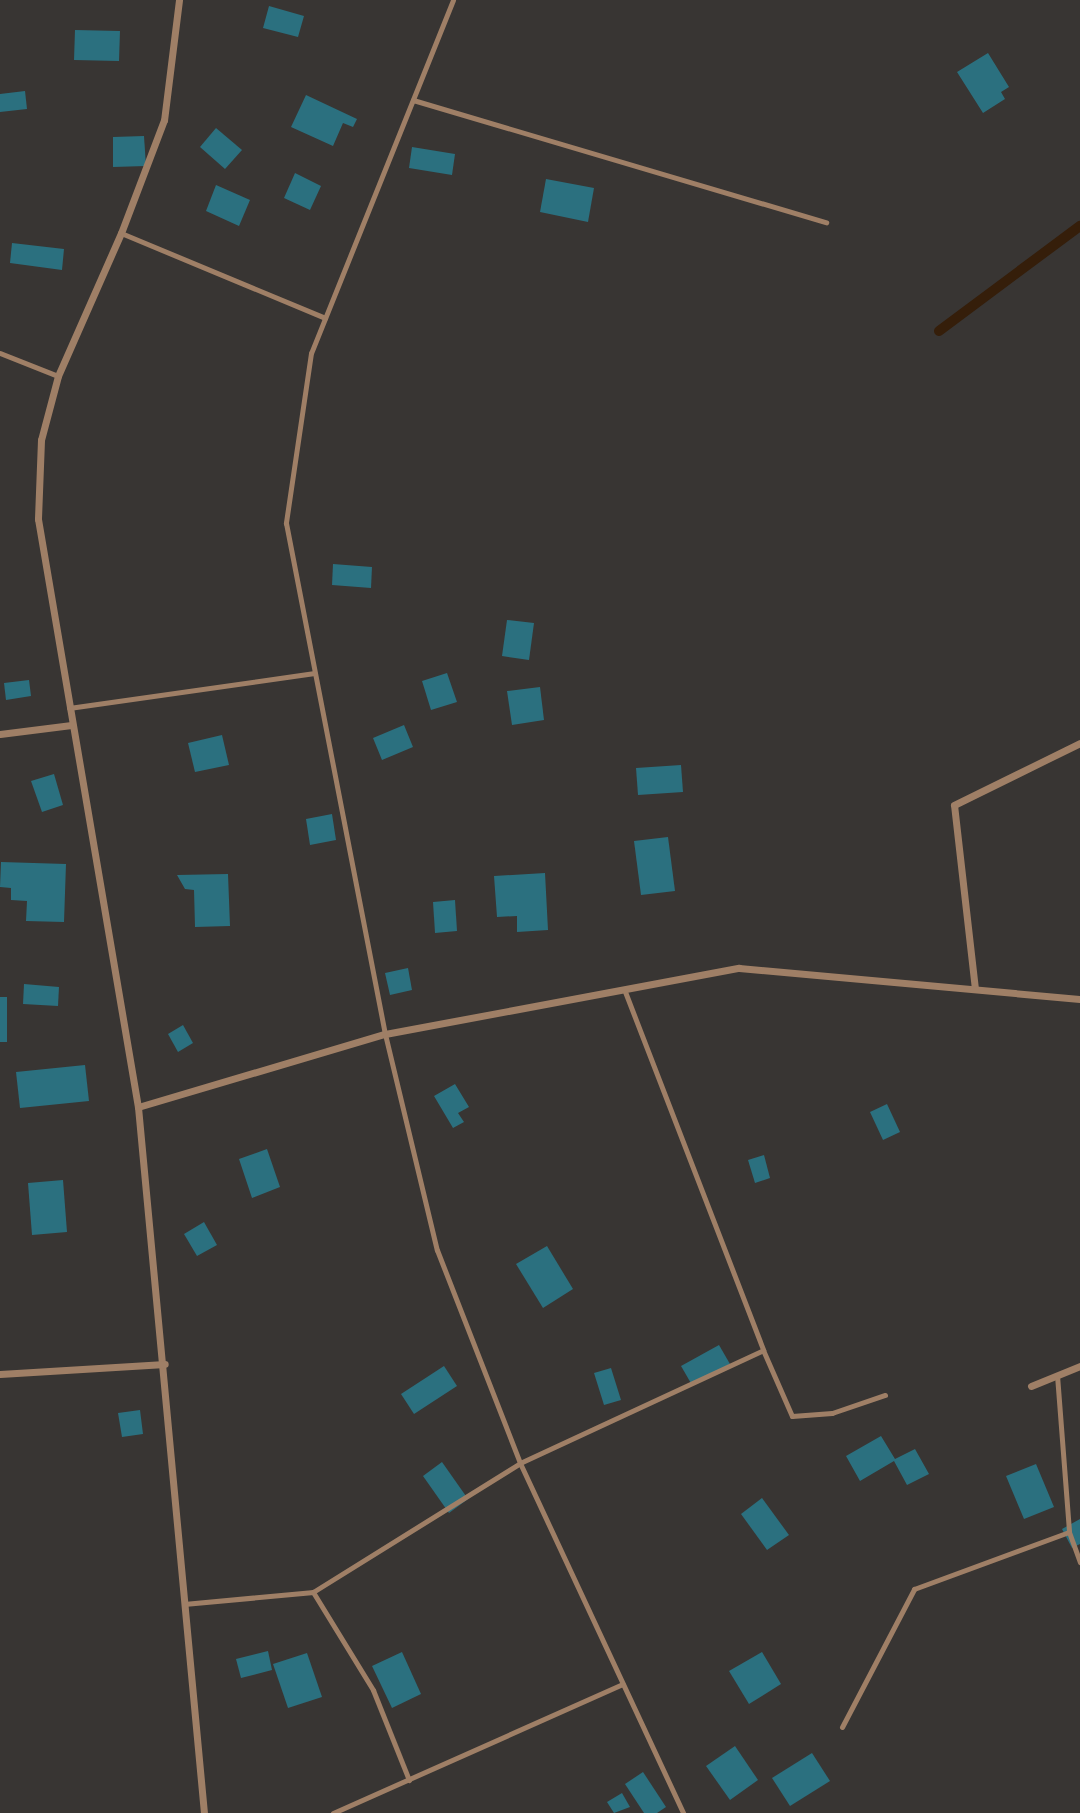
<!DOCTYPE html>
<html>
<head>
<meta charset="utf-8">
<style>
  body { margin:0 }
  #map { position:relative; width:1080px; height:1813px; overflow:hidden; background:#383533; font-family:"Zilla Slab",serif }
  div>[style] { position:absolute }
  [style*='--x'] { left:calc(var(--x)*1px); top:calc(var(--y)*1px); width:calc(var(--w)*1px); rotate:calc(var(--a)*1deg) }
  .stream>* { height:10px; margin:-5px; padding:0 5px; transform-origin:5px; border-radius:5px; background:#351e0a }
  .building>* { inset:0; background:#2b707f }
  .service>* { height:5px; margin:-2.5px; padding:0 2.5px; transform-origin:2.5px; border-radius:2.5px; background:#9f7f66 }
  .minor>* { height:7px; margin:-3.5px; padding:0 3.5px; transform-origin:3.5px; border-radius:3.5px; background:#9f7f66 }
  span { translate:-50% -50%; white-space:nowrap; text-align:center; line-height:1.15; -webkit-text-stroke:6px #2e2b29; paint-order:stroke }
</style>
</head>
<body>
<div id="map">
  <div class="stream">
    <i style="--x:939;--y:331;--w:176;--a:-36.7"></i>
  </div>
  <div class="building">
    <i style="clip-path:polygon(269px 6px,304px 16px,298px 37px,263px 28px)"></i>
    <i style="clip-path:polygon(75px 30px,120px 31px,119px 61px,74px 60px)"></i>
    <i style="clip-path:polygon(988px 53px,1009px 87px,1001px 92px,1005px 99px,983px 113px,957px 72px)"></i>
    <i style="clip-path:polygon(25px 91px,27px 109px,0 112px,0 94px)"></i>
    <i style="clip-path:polygon(306px 95px,357px 119px,353px 127px,343px 123px,333px 146px,291px 127px)"></i>
    <i style="clip-path:polygon(216px 128px,242px 150px,225px 169px,200px 147px)"></i>
    <i style="clip-path:polygon(144px 136px,146px 166px,113px 167px,113px 137px)"></i>
    <i style="clip-path:polygon(412px 147px,455px 154px,452px 175px,409px 168px)"></i>
    <i style="clip-path:polygon(295px 173px,321px 186px,310px 210px,284px 198px)"></i>
    <i style="clip-path:polygon(546px 179px,594px 188px,588px 222px,540px 212px)"></i>
    <i style="clip-path:polygon(216px 185px,250px 200px,239px 226px,206px 211px)"></i>
    <i style="clip-path:polygon(12px 243px,64px 249px,62px 270px,10px 263px)"></i>
    <i style="clip-path:polygon(333px 564px,372px 567px,371px 588px,332px 585px)"></i>
    <i style="clip-path:polygon(507px 620px,534px 623px,529px 660px,502px 656px)"></i>
    <i style="clip-path:polygon(447px 673px,457px 702px,431px 710px,422px 681px)"></i>
    <i style="clip-path:polygon(29px 680px,31px 696px,6px 700px,4px 683px)"></i>
    <i style="clip-path:polygon(540px 687px,544px 720px,512px 725px,507px 691px)"></i>
    <i style="clip-path:polygon(404px 725px,413px 747px,382px 760px,373px 738px)"></i>
    <i style="clip-path:polygon(222px 735px,229px 765px,195px 772px,188px 743px)"></i>
    <i style="clip-path:polygon(681px 765px,683px 792px,638px 795px,636px 768px)"></i>
    <i style="clip-path:polygon(54px 774px,63px 805px,42px 812px,31px 781px)"></i>
    <i style="clip-path:polygon(332px 814px,336px 840px,310px 845px,306px 819px)"></i>
    <i style="clip-path:polygon(668px 837px,675px 891px,641px 895px,634px 841px)"></i>
    <i style="clip-path:polygon(1px 862px,66px 864px,64px 922px,26px 921px,27px 901px,11px 900px,11px 888px,0 887px)"></i>
    <i style="clip-path:polygon(545px 873px,548px 930px,517px 932px,517px 916px,497px 917px,494px 876px)"></i>
    <i style="clip-path:polygon(228px 874px,230px 926px,195px 927px,194px 890px,185px 889px,177px 875px)"></i>
    <i style="clip-path:polygon(455px 900px,457px 931px,435px 933px,433px 902px)"></i>
    <i style="clip-path:polygon(408px 968px,412px 990px,390px 995px,385px 973px)"></i>
    <i style="clip-path:polygon(24px 984px,59px 987px,58px 1006px,23px 1004px)"></i>
    <i style="clip-path:polygon(0 997px,7px 997px,7px 1042px,0 1042px)"></i>
    <i style="clip-path:polygon(183px 1025px,193px 1043px,178px 1052px,168px 1034px)"></i>
    <i style="clip-path:polygon(85px 1065px,89px 1101px,20px 1108px,16px 1072px)"></i>
    <i style="clip-path:polygon(455px 1084px,469px 1107px,458px 1113px,464px 1122px,453px 1128px,434px 1096px)"></i>
    <i style="clip-path:polygon(887px 1104px,900px 1132px,883px 1140px,870px 1112px)"></i>
    <i style="clip-path:polygon(267px 1149px,280px 1187px,252px 1198px,239px 1159px)"></i>
    <i style="clip-path:polygon(764px 1155px,770px 1178px,755px 1183px,748px 1160px)"></i>
    <i style="clip-path:polygon(63px 1180px,67px 1232px,32px 1235px,28px 1183px)"></i>
    <i style="clip-path:polygon(204px 1222px,217px 1245px,197px 1256px,184px 1234px)"></i>
    <i style="clip-path:polygon(547px 1246px,573px 1289px,543px 1308px,516px 1264px)"></i>
    <i style="clip-path:polygon(719px 1345px,730px 1364px,692px 1385px,681px 1366px)"></i>
    <i style="clip-path:polygon(444px 1366px,457px 1386px,414px 1414px,401px 1394px)"></i>
    <i style="clip-path:polygon(611px 1368px,621px 1400px,604px 1405px,594px 1373px)"></i>
    <i style="clip-path:polygon(140px 1410px,143px 1434px,122px 1437px,118px 1413px)"></i>
    <i style="clip-path:polygon(881px 1436px,895px 1459px,915px 1449px,929px 1474px,907px 1485px,894px 1461px,860px 1481px,846px 1456px)"></i>
    <i style="clip-path:polygon(442px 1462px,468px 1499px,449px 1513px,423px 1476px)"></i>
    <i style="clip-path:polygon(1036px 1464px,1054px 1507px,1024px 1519px,1006px 1476px)"></i>
    <i style="clip-path:polygon(762px 1498px,789px 1535px,767px 1550px,741px 1514px)"></i>
    <i style="clip-path:polygon(1080px 1519px,1080px 1544px,1072px 1548px,1062px 1529px)"></i>
    <i style="clip-path:polygon(268px 1651px,272px 1670px,241px 1678px,236px 1659px)"></i>
    <i style="clip-path:polygon(402px 1652px,421px 1694px,392px 1708px,372px 1666px)"></i>
    <i style="clip-path:polygon(762px 1652px,781px 1684px,749px 1704px,729px 1671px)"></i>
    <i style="clip-path:polygon(307px 1653px,322px 1697px,288px 1708px,273px 1664px)"></i>
    <i style="clip-path:polygon(735px 1746px,758px 1780px,730px 1800px,706px 1766px)"></i>
    <i style="clip-path:polygon(812px 1753px,830px 1781px,790px 1806px,772px 1778px)"></i>
    <i style="clip-path:polygon(643px 1772px,666px 1807px,657px 1813px,644px 1813px,625px 1784px)"></i>
    <i style="clip-path:polygon(622px 1793px,630px 1807px,614px 1813px,607px 1802px)"></i>
  </div>
  <div class="service">
    <i style="--x:453;--y:0;--w:380;--a:111.9"></i>
    <i style="--x:311;--y:353;--w:172;--a:98.4"></i>
    <i style="--x:286;--y:523;--w:521;--a:79.04"></i>
    <i style="--x:385;--y:1034;--w:222;--a:76.5"></i>
    <i style="--x:437;--y:1250;--w:229;--a:68.7"></i>
    <i style="--x:520;--y:1463;--w:386;--a:65"></i>
    <i style="--x:413;--y:100;--w:431;--a:16.5"></i>
    <i style="--x:121;--y:233;--w:221;--a:22.6"></i>
    <i style="--x:0;--y:353;--w:62;--a:21.6"></i>
    <i style="--x:69;--y:708;--w:248;--a:-8.1"></i>
    <i style="--x:624;--y:989;--w:387;--a:68.9"></i>
    <i style="--x:763;--y:1350;--w:72;--a:66.3"></i>
    <i style="--x:792;--y:1416;--w:40;--a:-4.3"></i>
    <i style="--x:832;--y:1413;--w:56;--a:-18.8"></i>
    <i style="--x:1057;--y:1375;--w:157;--a:85.6"></i>
    <i style="--x:1069;--y:1532;--w:32;--a:70"></i>
    <i style="--x:313;--y:1592;--w:244;--a:-31.9"></i>
    <i style="--x:520;--y:1463;--w:268;--a:-24.9"></i>
    <i style="--x:184;--y:1604;--w:130;--a:-5.3"></i>
    <i style="--x:313;--y:1592;--w:115;--a:58.5"></i>
    <i style="--x:373;--y:1690;--w:97;--a:68.2"></i>
    <i style="--x:842;--y:1727;--w:156;--a:-62.4"></i>
    <i style="--x:914;--y:1589;--w:165;--a:-20.2"></i>
    <i style="--x:333;--y:1813;--w:317;--a:-24"></i>
  </div>
  <div class="minor">
    <i style="--x:179;--y:0;--w:121;--a:97.1"></i>
    <i style="--x:164;--y:120;--w:121;--a:110.8"></i>
    <i style="--x:121;--y:233;--w:156;--a:113.8"></i>
    <i style="--x:58;--y:376;--w:66;--a:104.9"></i>
    <i style="--x:41;--y:440;--w:79;--a:92.2"></i>
    <i style="--x:38;--y:519;--w:596;--a:80.35"></i>
    <i style="--x:138;--y:1107;--w:709;--a:84.66"></i>
    <i style="--x:0;--y:734;--w:72;--a:-7.2"></i>
    <i style="--x:975;--y:989;--w:185;--a:-96.5"></i>
    <i style="--x:954;--y:805;--w:140;--a:-26.2"></i>
    <i style="--x:138;--y:1107;--w:258;--a:-16.5"></i>
    <i style="--x:385;--y:1034;--w:360;--a:-10.6"></i>
    <i style="--x:739;--y:968;--w:342;--a:5.2"></i>
    <i style="--x:0;--y:1374;--w:165;--a:-3.5"></i>
    <i style="--x:1031;--y:1386;--w:53;--a:-22.2"></i>
  </div>
</div>
</body>
</html>
